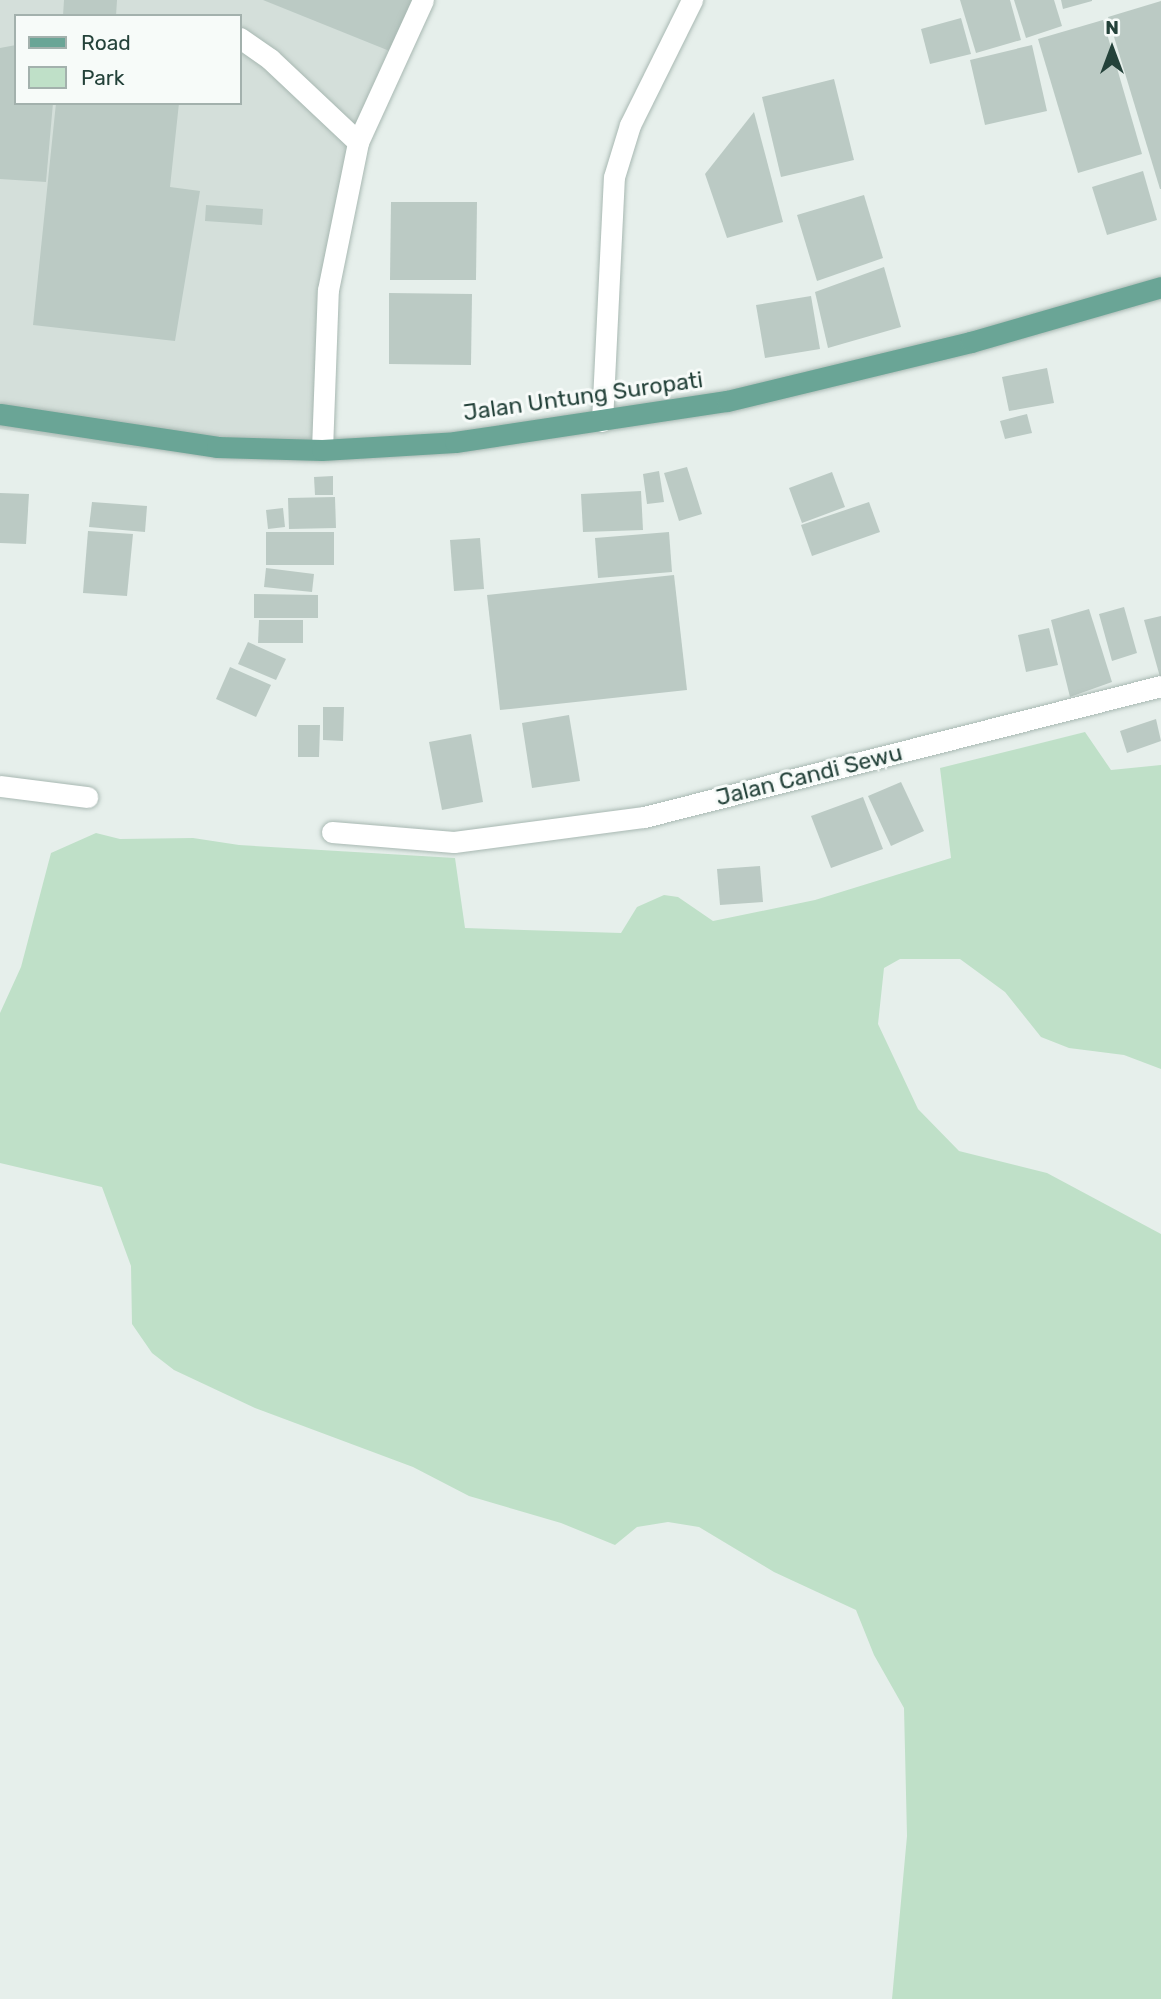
<!DOCTYPE html>
<html>
<head>
<meta charset="utf-8">
<style>
  body { margin:0 }
  #map { position:relative; width:1161px; height:1999px; overflow:hidden; background:#e6efeb; font-family:Rubik,sans-serif }
  div>[style] { position:absolute }
  [style*='--x'] { left:calc(var(--x)*1px); top:calc(var(--y)*1px); width:calc(var(--w)*1px); rotate:calc(var(--a)*1deg) }
  .built>* { inset:0; background:#d4dfda }
  .green>* { inset:0; background:#bfe0c8 }
  .building>* { inset:0; background:#bbcac4 }
  .roads { filter:drop-shadow(0 0 2px #a8b8b2) drop-shadow(0 0 2px #a8b8b2) }
  .minor>* { height:21px; margin:-10.5px; padding:0 10.5px; transform-origin:10.5px; border-radius:10.5px; background:#fff }
  .major>* { height:21px; margin:-10.5px; padding:0 10.5px; transform-origin:10.5px; border-radius:10.5px; background:#6aa596 }
  span { translate:-50% -50%; white-space:nowrap; text-align:center; line-height:1.15; -webkit-text-stroke:6px #f7fbf9; paint-order:stroke }
  .street-label { font-size:23px; color:#24423a }
  .legend { position:absolute; left:14px; top:14px; width:228px; height:91px; box-sizing:border-box; background:#f7fbf9; border:2px solid #a3b1ad; margin:0; padding:9px 12px; list-style:none; font-size:21px; color:#24423a }
  .legend li { display:flex; align-items:center; gap:14px; height:35px }
  .legend b { width:35px; border:2px solid #a3b1ad }
  .north { position:absolute; left:1077px; top:14px; width:70px; height:70px; -webkit-text-stroke:5px #f7fbf9; paint-order:stroke; rotate:0deg; font-size:19px; font-weight:700; line-height:28px; text-align:center; color:#24423a }
  .north::after { content:''; display:block; margin:auto; width:24px; height:32px; background:#24423a; clip-path:polygon(50% 0,100% 100%,50% 72%,0 100%) }
</style>
</head>
<body>
<div id="map">
  <div class="built">
    <i style="clip-path:polygon(evenodd,0 0,405px 0,378px 85px,337px 281px,323px 460px,121px 447px,0 429px,0 0,16px 16px,240px 16px,240px 103px,16px 103px,16px 16px)"></i>
  </div>
  <div class="green">
    <i style="clip-path:polygon(1085px 732px,1111px 770px,1161px 765px,1161px 1069px,1124px 1055px,1069px 1048px,1041px 1037px,1005px 992px,960px 959px,900px 959px,884px 968px,878px 1024px,918px 1109px,959px 1151px,1047px 1173px,1161px 1234px,1161px 1999px,892px 1999px,907px 1836px,904px 1708px,874px 1655px,856px 1610px,774px 1572px,699px 1527px,668px 1522px,637px 1527px,615px 1545px,561px 1523px,469px 1496px,413px 1467px,255px 1408px,174px 1370px,152px 1353px,132px 1324px,131px 1266px,102px 1187px,0 1163px,0 1013px,21px 967px,51px 853px,96px 833px,120px 839px,193px 838px,239px 845px,455px 858px,465px 928px,621px 933px,637px 907px,664px 895px,678px 897px,713px 921px,815px 900px,951px 858px,940px 768px)"></i>
  </div>
  <div class="building">
    <i style="clip-path:polygon(64px 0,117px 0,116px 16px,63px 16px)"></i>
    <i style="clip-path:polygon(263px 0,421px 0,397px 54px)"></i>
    <i style="clip-path:polygon(960px 0,1010px 0,1021px 40px,976px 53px)"></i>
    <i style="clip-path:polygon(1014px 0,1054px 0,1062px 26px,1026px 38px)"></i>
    <i style="clip-path:polygon(1061px 0,1092px 0,1092px 1px,1063px 9px)"></i>
    <i style="clip-path:polygon(1161px 1px,1161px 189px,1160px 189px,1108px 17px)"></i>
    <i style="clip-path:polygon(961px 18px,971px 54px,930px 64px,921px 29px)"></i>
    <i style="clip-path:polygon(1103px 20px,1142px 154px,1078px 173px,1038px 39px)"></i>
    <i style="clip-path:polygon(16px 45px,16px 103px,53px 103px,46px 182px,0 179px,0 48px)"></i>
    <i style="clip-path:polygon(1032px 45px,1047px 111px,985px 125px,970px 60px)"></i>
    <i style="clip-path:polygon(834px 79px,854px 160px,781px 177px,762px 97px)"></i>
    <i style="clip-path:polygon(56px 103px,179px 103px,170px 187px,200px 191px,175px 341px,33px 325px)"></i>
    <i style="clip-path:polygon(754px 112px,783px 222px,727px 238px,705px 174px)"></i>
    <i style="clip-path:polygon(1143px 171px,1157px 220px,1107px 235px,1092px 187px)"></i>
    <i style="clip-path:polygon(864px 195px,883px 258px,817px 281px,797px 215px)"></i>
    <i style="clip-path:polygon(391px 202px,477px 202px,476px 280px,390px 280px)"></i>
    <i style="clip-path:polygon(206px 205px,263px 209px,262px 225px,205px 221px)"></i>
    <i style="clip-path:polygon(884px 267px,901px 327px,828px 348px,815px 292px)"></i>
    <i style="clip-path:polygon(389px 293px,472px 294px,471px 365px,389px 364px)"></i>
    <i style="clip-path:polygon(811px 296px,820px 349px,765px 358px,756px 305px)"></i>
    <i style="clip-path:polygon(1047px 368px,1054px 403px,1009px 411px,1002px 377px)"></i>
    <i style="clip-path:polygon(1027px 414px,1032px 433px,1005px 439px,1000px 421px)"></i>
    <i style="clip-path:polygon(687px 467px,702px 514px,679px 521px,664px 473px)"></i>
    <i style="clip-path:polygon(659px 471px,664px 502px,647px 504px,643px 474px)"></i>
    <i style="clip-path:polygon(832px 472px,845px 507px,802px 523px,789px 488px)"></i>
    <i style="clip-path:polygon(333px 476px,333px 495px,315px 495px,314px 477px)"></i>
    <i style="clip-path:polygon(641px 491px,643px 530px,583px 532px,581px 494px)"></i>
    <i style="clip-path:polygon(0 493px,29px 494px,26px 544px,0 543px)"></i>
    <i style="clip-path:polygon(335px 497px,336px 528px,289px 529px,288px 498px)"></i>
    <i style="clip-path:polygon(92px 502px,147px 506px,145px 532px,89px 527px)"></i>
    <i style="clip-path:polygon(869px 502px,880px 532px,812px 556px,801px 525px)"></i>
    <i style="clip-path:polygon(283px 508px,285px 527px,268px 529px,266px 510px)"></i>
    <i style="clip-path:polygon(88px 531px,133px 534px,127px 596px,83px 593px)"></i>
    <i style="clip-path:polygon(266px 532px,334px 532px,334px 565px,266px 565px)"></i>
    <i style="clip-path:polygon(669px 532px,672px 572px,598px 578px,595px 538px)"></i>
    <i style="clip-path:polygon(480px 538px,484px 589px,454px 591px,450px 540px)"></i>
    <i style="clip-path:polygon(266px 568px,314px 574px,312px 592px,264px 587px)"></i>
    <i style="clip-path:polygon(674px 575px,687px 690px,500px 710px,487px 595px)"></i>
    <i style="clip-path:polygon(254px 594px,318px 595px,318px 618px,254px 618px)"></i>
    <i style="clip-path:polygon(1124px 607px,1137px 653px,1112px 661px,1099px 614px)"></i>
    <i style="clip-path:polygon(1089px 609px,1112px 682px,1070px 697px,1051px 620px)"></i>
    <i style="clip-path:polygon(1161px 616px,1161px 677px,1160px 677px,1144px 620px)"></i>
    <i style="clip-path:polygon(259px 620px,303px 620px,303px 643px,258px 643px)"></i>
    <i style="clip-path:polygon(1049px 628px,1058px 665px,1026px 672px,1018px 635px)"></i>
    <i style="clip-path:polygon(248px 642px,286px 659px,276px 680px,238px 664px)"></i>
    <i style="clip-path:polygon(230px 667px,271px 685px,256px 717px,216px 699px)"></i>
    <i style="clip-path:polygon(323px 707px,344px 707px,343px 741px,323px 740px)"></i>
    <i style="clip-path:polygon(569px 715px,580px 781px,532px 788px,522px 723px)"></i>
    <i style="clip-path:polygon(1156px 719px,1161px 741px,1127px 753px,1120px 731px)"></i>
    <i style="clip-path:polygon(298px 725px,320px 725px,319px 757px,298px 757px)"></i>
    <i style="clip-path:polygon(471px 734px,483px 802px,442px 810px,429px 742px)"></i>
    <i style="clip-path:polygon(901px 782px,924px 831px,891px 846px,868px 796px)"></i>
    <i style="clip-path:polygon(863px 797px,883px 849px,831px 868px,811px 816px)"></i>
    <i style="clip-path:polygon(760px 866px,763px 902px,720px 905px,717px 869px)"></i>
  </div>
  <div class="roads">
    <div class="minor">
      <i style="--x:240;--y:38;--w:37;--a:35"></i>
      <i style="--x:270;--y:59;--w:121;--a:43.3"></i>
      <i style="--x:602;--y:421;--w:244;--a:-87.2"></i>
      <i style="--x:614;--y:177;--w:54;--a:-72.9"></i>
      <i style="--x:630;--y:125;--w:140;--a:-63.6"></i>
      <i style="--x:322;--y:450;--w:160;--a:-87.9"></i>
      <i style="--x:328;--y:290;--w:151;--a:-78.5"></i>
      <i style="--x:358;--y:142;--w:156;--a:-65.4"></i>
      <i style="--x:0;--y:786;--w:88;--a:7.2"></i>
      <i style="--x:332;--y:832;--w:122;--a:4.7"></i>
      <i style="--x:454;--y:842;--w:192;--a:-7.5"></i>
      <i style="--x:644;--y:817;--w:533;--a:-14.22"></i>
    </div>
    <div class="major">
      <i style="--x:0;--y:414;--w:219;--a:8.6"></i>
      <i style="--x:217;--y:447;--w:105;--a:1.6"></i>
      <i style="--x:322;--y:450;--w:133;--a:-3.4"></i>
      <i style="--x:455;--y:442;--w:275;--a:-8.6"></i>
      <i style="--x:727;--y:401;--w:251;--a:-13.6"></i>
      <i style="--x:971;--y:342;--w:198;--a:-16.1"></i>
    </div>
  </div>
  <div class="street-label">
    <span style="left:583px;top:396px;rotate:-8deg">Jalan Untung Suropati</span>
    <span style="left:809px;top:775px;rotate:-14deg">Jalan Candi Sewu</span>
  </div>
  <ul class="legend">
  <li><b style="height:9px;background:#6aa596"></b>Road</li>
  <li><b style="height:19px;background:#bfe0c8"></b>Park</li>
  </ul>
  <div class="north">N</div>
</div>
</body>
</html>
